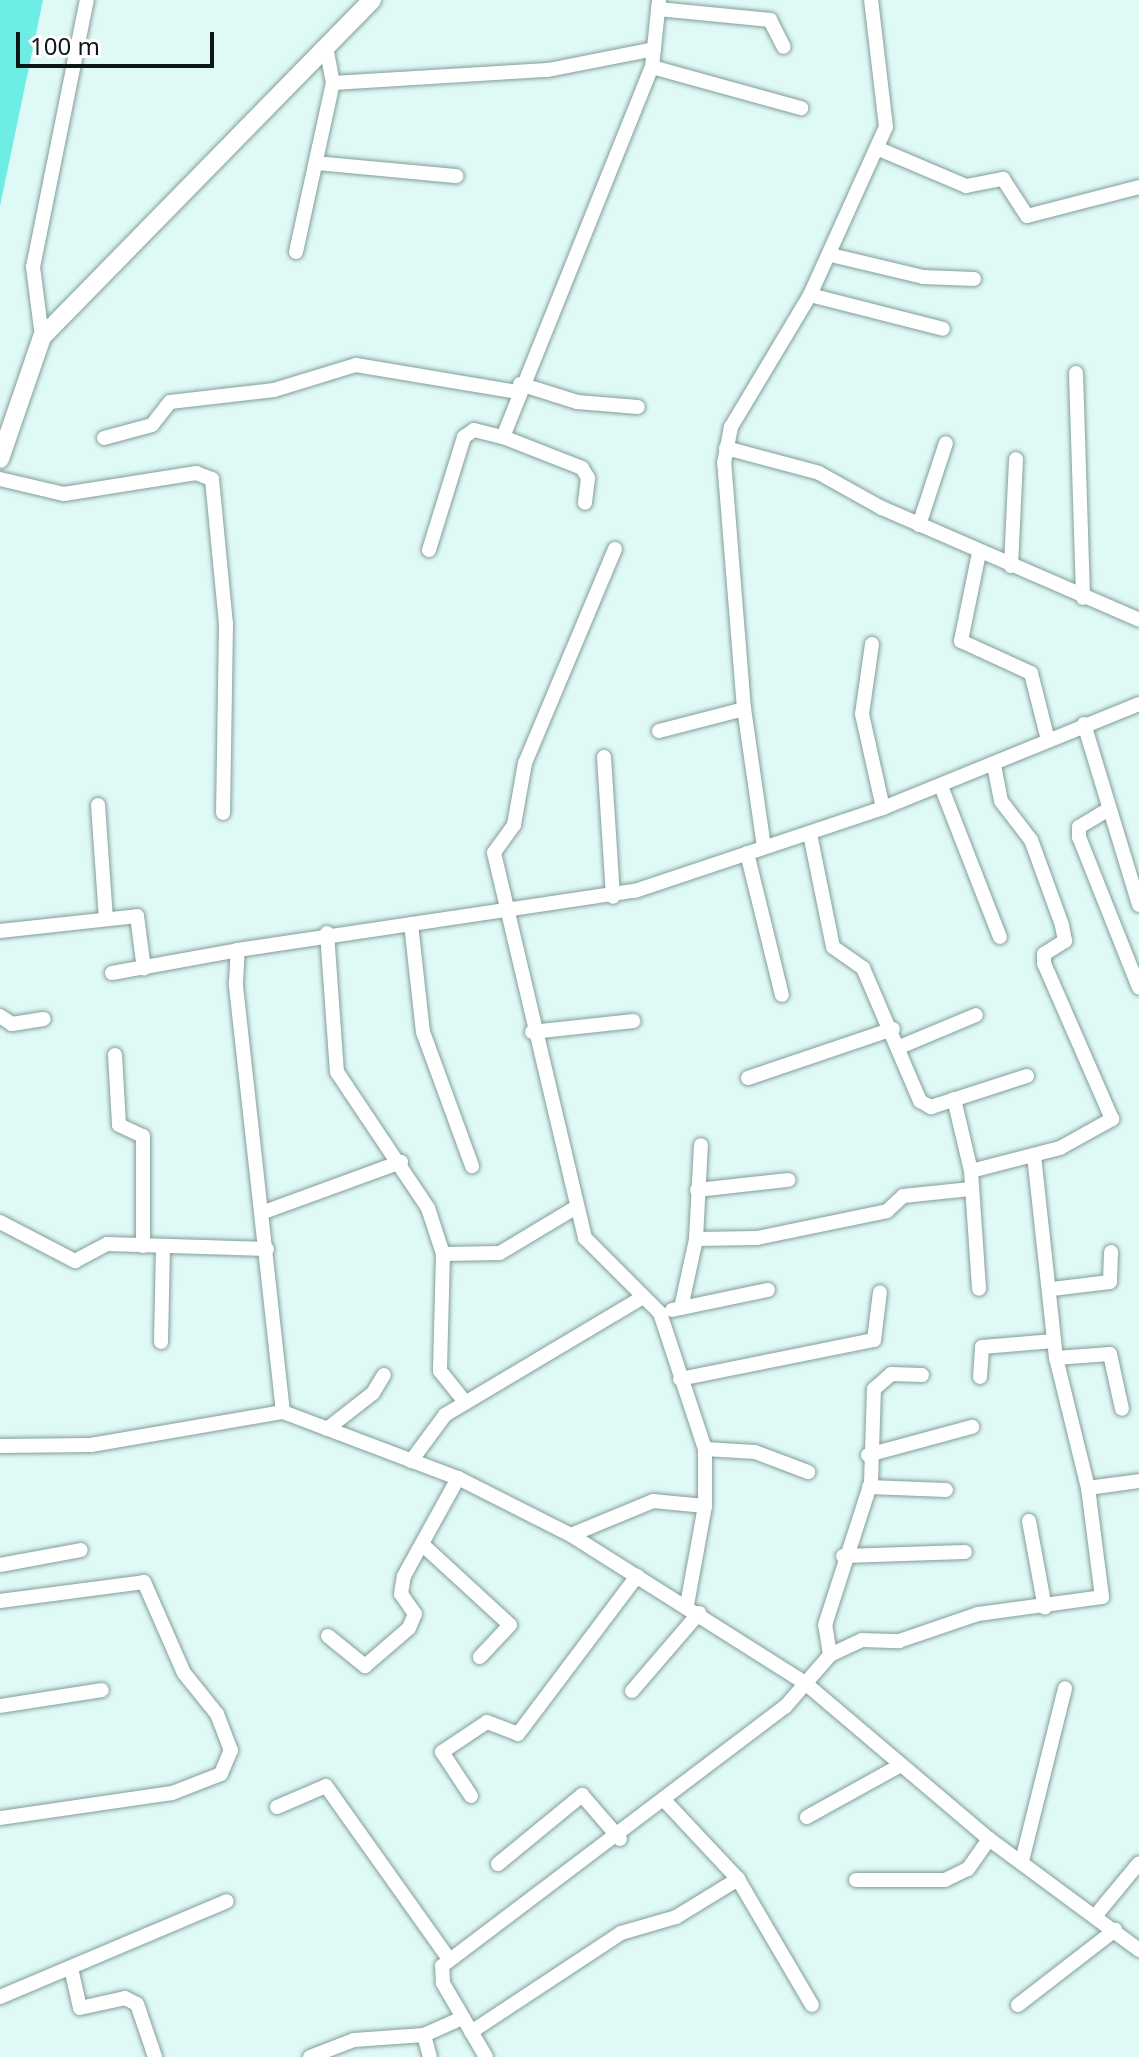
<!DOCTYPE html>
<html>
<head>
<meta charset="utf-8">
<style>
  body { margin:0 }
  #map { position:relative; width:1139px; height:2057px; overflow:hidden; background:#def9f6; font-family:"Noto Sans",sans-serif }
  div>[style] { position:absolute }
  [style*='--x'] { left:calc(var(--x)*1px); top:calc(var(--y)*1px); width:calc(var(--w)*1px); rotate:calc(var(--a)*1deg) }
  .water>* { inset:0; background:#6eede4 }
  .roads { filter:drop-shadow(0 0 2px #849d9a) drop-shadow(0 0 2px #849d9a) }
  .minor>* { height:14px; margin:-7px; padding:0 7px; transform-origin:7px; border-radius:7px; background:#fff }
  .major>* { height:18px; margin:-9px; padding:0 9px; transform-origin:9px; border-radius:9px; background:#fff }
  span { translate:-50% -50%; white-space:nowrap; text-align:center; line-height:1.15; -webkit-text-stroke:8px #fff; paint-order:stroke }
  .scale { position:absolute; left:16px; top:32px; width:198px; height:36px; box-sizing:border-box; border:4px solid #0c1615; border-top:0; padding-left:10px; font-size:24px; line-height:28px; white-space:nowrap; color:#0c1615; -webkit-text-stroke:6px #fff; paint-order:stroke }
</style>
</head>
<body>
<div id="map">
  <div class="water">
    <i style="clip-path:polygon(0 0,43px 0,0 206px)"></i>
  </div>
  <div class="roads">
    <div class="minor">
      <i style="--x:658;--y:9;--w:113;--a:5.6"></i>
      <i style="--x:770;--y:20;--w:30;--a:63"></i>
      <i style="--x:652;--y:67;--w:155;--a:15.4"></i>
      <i style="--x:333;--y:83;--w:215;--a:-3.5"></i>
      <i style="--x:548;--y:70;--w:108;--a:-11.2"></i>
      <i style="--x:879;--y:149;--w:95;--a:23"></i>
      <i style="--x:966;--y:186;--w:38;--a:-11"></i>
      <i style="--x:1003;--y:179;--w:44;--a:57"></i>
      <i style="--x:1027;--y:216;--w:116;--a:-14.5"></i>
      <i style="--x:316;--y:163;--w:141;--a:5.3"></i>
      <i style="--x:296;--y:252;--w:173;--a:-77.7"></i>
      <i style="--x:333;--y:83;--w:36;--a:-101"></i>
      <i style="--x:831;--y:255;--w:95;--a:13.4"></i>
      <i style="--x:923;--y:277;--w:51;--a:2.2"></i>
      <i style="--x:810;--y:295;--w:137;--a:14.3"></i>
      <i style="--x:42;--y:337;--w:71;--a:-97.3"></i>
      <i style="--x:33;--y:267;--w:272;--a:-78.6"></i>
      <i style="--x:1076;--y:373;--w:225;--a:88.2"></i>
      <i style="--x:520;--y:384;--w:60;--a:17.5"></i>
      <i style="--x:577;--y:402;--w:61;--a:4.7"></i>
      <i style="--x:503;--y:437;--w:85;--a:21.4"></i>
      <i style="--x:582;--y:468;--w:12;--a:59"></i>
      <i style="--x:588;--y:478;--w:25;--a:97"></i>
      <i style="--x:104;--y:438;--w:50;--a:-15.2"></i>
      <i style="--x:152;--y:425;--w:29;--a:-52"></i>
      <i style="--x:170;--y:402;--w:105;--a:-6.6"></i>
      <i style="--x:274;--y:390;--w:86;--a:-17"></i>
      <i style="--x:356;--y:365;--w:163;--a:9.5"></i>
      <i style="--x:726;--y:448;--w:96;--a:15"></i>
      <i style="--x:819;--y:473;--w:72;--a:29.1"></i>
      <i style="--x:882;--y:508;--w:280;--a:23.5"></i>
      <i style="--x:0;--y:479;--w:66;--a:13.2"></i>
      <i style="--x:64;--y:494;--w:134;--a:-9"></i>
      <i style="--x:196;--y:473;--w:17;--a:21"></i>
      <i style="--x:212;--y:479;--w:146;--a:84.5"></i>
      <i style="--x:226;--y:624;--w:189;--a:90.9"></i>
      <i style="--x:919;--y:525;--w:86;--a:-71.8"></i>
      <i style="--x:615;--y:549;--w:232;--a:112.8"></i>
      <i style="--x:525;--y:763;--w:63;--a:100.1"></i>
      <i style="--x:514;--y:825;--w:34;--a:126"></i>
      <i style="--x:494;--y:853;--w:396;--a:76.7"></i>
      <i style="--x:585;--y:1238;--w:106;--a:45"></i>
      <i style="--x:660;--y:1313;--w:143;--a:71.7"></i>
      <i style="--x:705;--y:1449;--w:57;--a:90"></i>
      <i style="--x:705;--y:1506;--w:101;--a:100.3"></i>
      <i style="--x:429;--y:550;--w:118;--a:-72.8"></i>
      <i style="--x:464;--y:437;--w:12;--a:-35"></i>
      <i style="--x:474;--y:430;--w:30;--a:14"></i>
      <i style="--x:503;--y:437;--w:399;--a:-68.1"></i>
      <i style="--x:652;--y:67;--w:67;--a:-84"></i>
      <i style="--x:979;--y:553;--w:90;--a:101.6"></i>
      <i style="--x:961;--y:641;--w:77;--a:24.6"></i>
      <i style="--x:1031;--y:673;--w:69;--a:75.8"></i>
      <i style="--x:1011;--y:566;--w:107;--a:-87.3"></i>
      <i style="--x:872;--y:644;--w:71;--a:98.1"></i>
      <i style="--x:862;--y:714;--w:96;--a:77.4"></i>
      <i style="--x:1084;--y:724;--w:189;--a:73.1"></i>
      <i style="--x:659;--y:731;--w:88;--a:-14.5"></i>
      <i style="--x:604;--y:757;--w:140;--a:86.3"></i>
      <i style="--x:941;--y:786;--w:162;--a:68.7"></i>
      <i style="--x:98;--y:805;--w:113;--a:86"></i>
      <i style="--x:1109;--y:809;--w:35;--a:149"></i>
      <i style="--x:1079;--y:827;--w:10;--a:90"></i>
      <i style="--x:1079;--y:837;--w:162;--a:68.3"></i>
      <i style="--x:810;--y:834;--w:115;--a:78.5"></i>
      <i style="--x:833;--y:947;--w:37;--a:35"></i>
      <i style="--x:863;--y:968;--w:145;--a:66.8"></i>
      <i style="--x:920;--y:1101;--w:13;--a:29"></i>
      <i style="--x:931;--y:1107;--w:101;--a:-17.9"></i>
      <i style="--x:764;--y:847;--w:139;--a:-98.2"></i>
      <i style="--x:744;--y:709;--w:247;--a:-94.6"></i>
      <i style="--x:724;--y:463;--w:37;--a:-79"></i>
      <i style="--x:731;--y:427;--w:154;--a:-59.1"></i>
      <i style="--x:810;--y:295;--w:184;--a:-65.7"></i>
      <i style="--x:886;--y:127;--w:128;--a:-96.7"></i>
      <i style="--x:747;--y:853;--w:146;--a:76.2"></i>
      <i style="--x:411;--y:924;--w:109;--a:83.7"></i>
      <i style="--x:423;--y:1032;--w:143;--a:69.9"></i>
      <i style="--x:0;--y:931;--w:138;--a:-6.2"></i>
      <i style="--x:137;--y:916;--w:53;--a:82.5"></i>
      <i style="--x:327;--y:933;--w:139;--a:85.9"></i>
      <i style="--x:337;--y:1072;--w:164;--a:56.2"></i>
      <i style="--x:428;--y:1208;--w:48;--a:71.9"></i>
      <i style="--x:443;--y:1254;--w:117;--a:91.5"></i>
      <i style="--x:440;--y:1371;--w:40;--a:51"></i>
      <i style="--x:112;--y:973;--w:128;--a:-10.3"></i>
      <i style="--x:0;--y:1016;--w:14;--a:34"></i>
      <i style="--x:12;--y:1024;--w:32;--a:-9"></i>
      <i style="--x:532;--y:1032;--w:102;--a:-6.2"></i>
      <i style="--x:902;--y:1046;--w:80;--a:-22.7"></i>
      <i style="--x:115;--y:1055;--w:70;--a:86.7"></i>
      <i style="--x:119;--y:1125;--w:26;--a:25"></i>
      <i style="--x:143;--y:1136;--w:110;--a:90"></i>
      <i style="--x:748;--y:1078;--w:153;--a:-18.7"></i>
      <i style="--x:954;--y:1099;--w:74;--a:76.7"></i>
      <i style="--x:971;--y:1171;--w:118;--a:86.1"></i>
      <i style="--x:971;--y:1171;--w:92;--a:-14.5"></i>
      <i style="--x:1060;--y:1148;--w:60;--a:-29.1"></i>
      <i style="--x:1112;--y:1119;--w:170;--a:-113.6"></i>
      <i style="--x:1044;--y:963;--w:9;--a:-90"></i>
      <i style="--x:1044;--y:954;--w:25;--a:-32"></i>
      <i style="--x:1065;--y:941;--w:16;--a:-101"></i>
      <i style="--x:1062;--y:925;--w:90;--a:-110"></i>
      <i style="--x:1031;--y:840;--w:49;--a:-127.6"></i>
      <i style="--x:1001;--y:801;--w:36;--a:-101"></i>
      <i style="--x:697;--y:1190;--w:92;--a:-6.3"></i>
      <i style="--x:264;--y:1212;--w:146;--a:-20.1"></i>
      <i style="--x:0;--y:1222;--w:85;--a:27.5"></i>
      <i style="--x:75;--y:1261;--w:36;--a:-28"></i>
      <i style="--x:107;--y:1244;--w:160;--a:1.8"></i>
      <i style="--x:696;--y:1239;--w:61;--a:-0.9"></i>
      <i style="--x:757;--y:1238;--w:133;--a:-11.7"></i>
      <i style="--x:887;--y:1211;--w:22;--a:-43"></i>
      <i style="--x:903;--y:1196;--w:68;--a:-5.9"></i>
      <i style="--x:443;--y:1254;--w:57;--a:-1"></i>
      <i style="--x:500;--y:1253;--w:87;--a:-31"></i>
      <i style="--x:1052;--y:1289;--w:58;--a:-6.9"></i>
      <i style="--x:1110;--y:1282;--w:30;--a:-88"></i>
      <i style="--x:681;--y:1308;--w:71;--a:-77.7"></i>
      <i style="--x:696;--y:1239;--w:94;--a:-87"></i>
      <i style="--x:672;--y:1310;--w:98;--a:-11.8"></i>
      <i style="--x:161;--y:1342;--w:95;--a:-88.8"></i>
      <i style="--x:1056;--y:1358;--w:54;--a:-4.2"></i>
      <i style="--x:1110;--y:1354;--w:56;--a:77.7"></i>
      <i style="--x:980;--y:1377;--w:30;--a:-86"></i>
      <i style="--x:982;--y:1347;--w:72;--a:-4.8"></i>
      <i style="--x:680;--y:1379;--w:198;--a:-11.4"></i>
      <i style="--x:874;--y:1340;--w:48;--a:-82.9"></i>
      <i style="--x:283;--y:1412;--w:432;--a:-96.3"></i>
      <i style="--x:236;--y:983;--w:33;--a:-87"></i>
      <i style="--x:238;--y:950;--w:401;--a:-8.5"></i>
      <i style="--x:635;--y:891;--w:262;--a:-18.5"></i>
      <i style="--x:883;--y:808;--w:276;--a:-22.1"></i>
      <i style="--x:327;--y:1429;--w:58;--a:-38"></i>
      <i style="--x:373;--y:1393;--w:21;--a:-59"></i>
      <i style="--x:0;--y:1446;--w:91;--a:-0.6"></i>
      <i style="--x:91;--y:1445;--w:195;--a:-9.8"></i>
      <i style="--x:283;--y:1412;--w:187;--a:20.7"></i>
      <i style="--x:458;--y:1478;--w:127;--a:26.8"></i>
      <i style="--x:571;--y:1535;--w:277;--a:32.3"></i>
      <i style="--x:805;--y:1683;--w:241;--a:40.3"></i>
      <i style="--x:989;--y:1839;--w:187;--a:36.5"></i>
      <i style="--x:705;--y:1449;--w:50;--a:3.4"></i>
      <i style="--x:755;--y:1452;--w:57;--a:20.7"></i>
      <i style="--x:868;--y:1455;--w:108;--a:-15.1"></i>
      <i style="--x:411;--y:1461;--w:57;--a:-53.5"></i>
      <i style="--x:445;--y:1415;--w:228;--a:-30.8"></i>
      <i style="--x:869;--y:1487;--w:77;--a:2.2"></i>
      <i style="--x:1088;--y:1488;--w:51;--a:-7.8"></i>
      <i style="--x:1029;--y:1521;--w:88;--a:79.6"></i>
      <i style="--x:571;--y:1535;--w:89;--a:-22.5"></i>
      <i style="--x:653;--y:1501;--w:52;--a:5.5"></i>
      <i style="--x:423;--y:1545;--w:118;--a:42.6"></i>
      <i style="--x:510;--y:1625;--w:44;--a:133.2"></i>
      <i style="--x:843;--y:1556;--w:122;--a:-1.9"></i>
      <i style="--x:0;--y:1565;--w:82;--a:-10.5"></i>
      <i style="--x:0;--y:1601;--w:145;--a:-7.5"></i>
      <i style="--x:144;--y:1582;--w:99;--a:66.3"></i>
      <i style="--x:184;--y:1673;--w:53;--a:51.2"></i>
      <i style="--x:217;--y:1714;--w:39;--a:69"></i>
      <i style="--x:231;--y:1750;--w:26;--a:113"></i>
      <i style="--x:221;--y:1774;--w:53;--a:158.8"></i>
      <i style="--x:172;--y:1793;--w:174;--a:171.7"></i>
      <i style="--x:328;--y:1636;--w:48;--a:39"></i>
      <i style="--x:365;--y:1666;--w:58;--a:-40.8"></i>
      <i style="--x:409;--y:1628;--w:15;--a:-67"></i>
      <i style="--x:415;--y:1614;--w:24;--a:-125"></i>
      <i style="--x:401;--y:1594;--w:18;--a:-81"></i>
      <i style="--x:404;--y:1576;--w:112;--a:-61.1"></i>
      <i style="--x:830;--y:1655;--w:30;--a:-99"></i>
      <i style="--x:825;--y:1625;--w:149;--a:-72.1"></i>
      <i style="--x:871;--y:1483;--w:94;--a:-88.2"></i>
      <i style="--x:874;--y:1389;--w:23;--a:-41"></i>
      <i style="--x:891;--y:1374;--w:31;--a:2"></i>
      <i style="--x:632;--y:1691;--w:103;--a:-49.3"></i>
      <i style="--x:0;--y:1706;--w:103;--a:-8.9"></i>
      <i style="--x:471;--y:1796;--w:53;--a:-123.4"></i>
      <i style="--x:442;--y:1752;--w:54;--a:-33.7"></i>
      <i style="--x:487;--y:1722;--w:33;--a:21"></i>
      <i style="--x:518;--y:1734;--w:198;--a:-53"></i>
      <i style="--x:665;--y:1801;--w:107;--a:46.9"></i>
      <i style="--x:738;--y:1879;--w:146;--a:59.6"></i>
      <i style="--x:277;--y:1807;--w:53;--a:-23.2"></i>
      <i style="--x:326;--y:1786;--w:212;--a:54.6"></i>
      <i style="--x:807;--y:1817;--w:107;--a:-29"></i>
      <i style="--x:1022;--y:1861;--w:178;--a:-76"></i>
      <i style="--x:498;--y:1864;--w:109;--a:-39.4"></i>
      <i style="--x:582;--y:1795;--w:58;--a:49.2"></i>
      <i style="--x:856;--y:1880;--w:89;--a:0"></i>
      <i style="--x:945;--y:1880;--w:25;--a:-26"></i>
      <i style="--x:968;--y:1869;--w:37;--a:-55"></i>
      <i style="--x:1096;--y:1915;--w:67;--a:-50.4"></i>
      <i style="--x:71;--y:1968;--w:41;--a:77.3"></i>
      <i style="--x:80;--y:2008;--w:46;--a:-12.5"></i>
      <i style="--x:125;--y:1998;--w:13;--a:27"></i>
      <i style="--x:137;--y:2004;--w:56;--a:71.2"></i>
      <i style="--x:0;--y:1997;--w:246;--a:-22.9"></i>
      <i style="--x:1018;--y:2005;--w:123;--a:-37.7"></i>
      <i style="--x:471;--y:2032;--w:180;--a:-33.4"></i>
      <i style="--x:621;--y:1933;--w:57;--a:-16.2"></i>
      <i style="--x:676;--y:1917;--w:73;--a:-31.5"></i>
      <i style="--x:424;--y:2035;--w:23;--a:75"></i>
      <i style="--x:310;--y:2057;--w:47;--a:-21.1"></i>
      <i style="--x:354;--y:2040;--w:70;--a:-4.1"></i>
      <i style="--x:424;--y:2035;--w:42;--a:-24.1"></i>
      <i style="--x:486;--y:2057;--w:86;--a:-120.2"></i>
      <i style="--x:443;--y:1983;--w:17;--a:-93"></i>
      <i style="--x:442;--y:1966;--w:430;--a:-37.1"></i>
      <i style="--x:785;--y:1707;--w:69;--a:-49.1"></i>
      <i style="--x:830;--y:1655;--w:35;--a:-25"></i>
      <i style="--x:862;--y:1640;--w:37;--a:2"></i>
      <i style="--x:899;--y:1641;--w:83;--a:-18.9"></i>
      <i style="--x:978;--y:1614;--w:125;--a:-7.8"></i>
      <i style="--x:1102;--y:1597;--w:110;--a:-97.3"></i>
      <i style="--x:1088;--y:1488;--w:134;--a:-103.8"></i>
      <i style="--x:1056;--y:1358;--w:204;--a:-96.2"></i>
    </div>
    <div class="major">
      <i style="--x:0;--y:459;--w:129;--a:-71"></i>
      <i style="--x:42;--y:337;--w:472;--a:-45.6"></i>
    </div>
  </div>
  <div class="scale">100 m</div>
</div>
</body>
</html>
